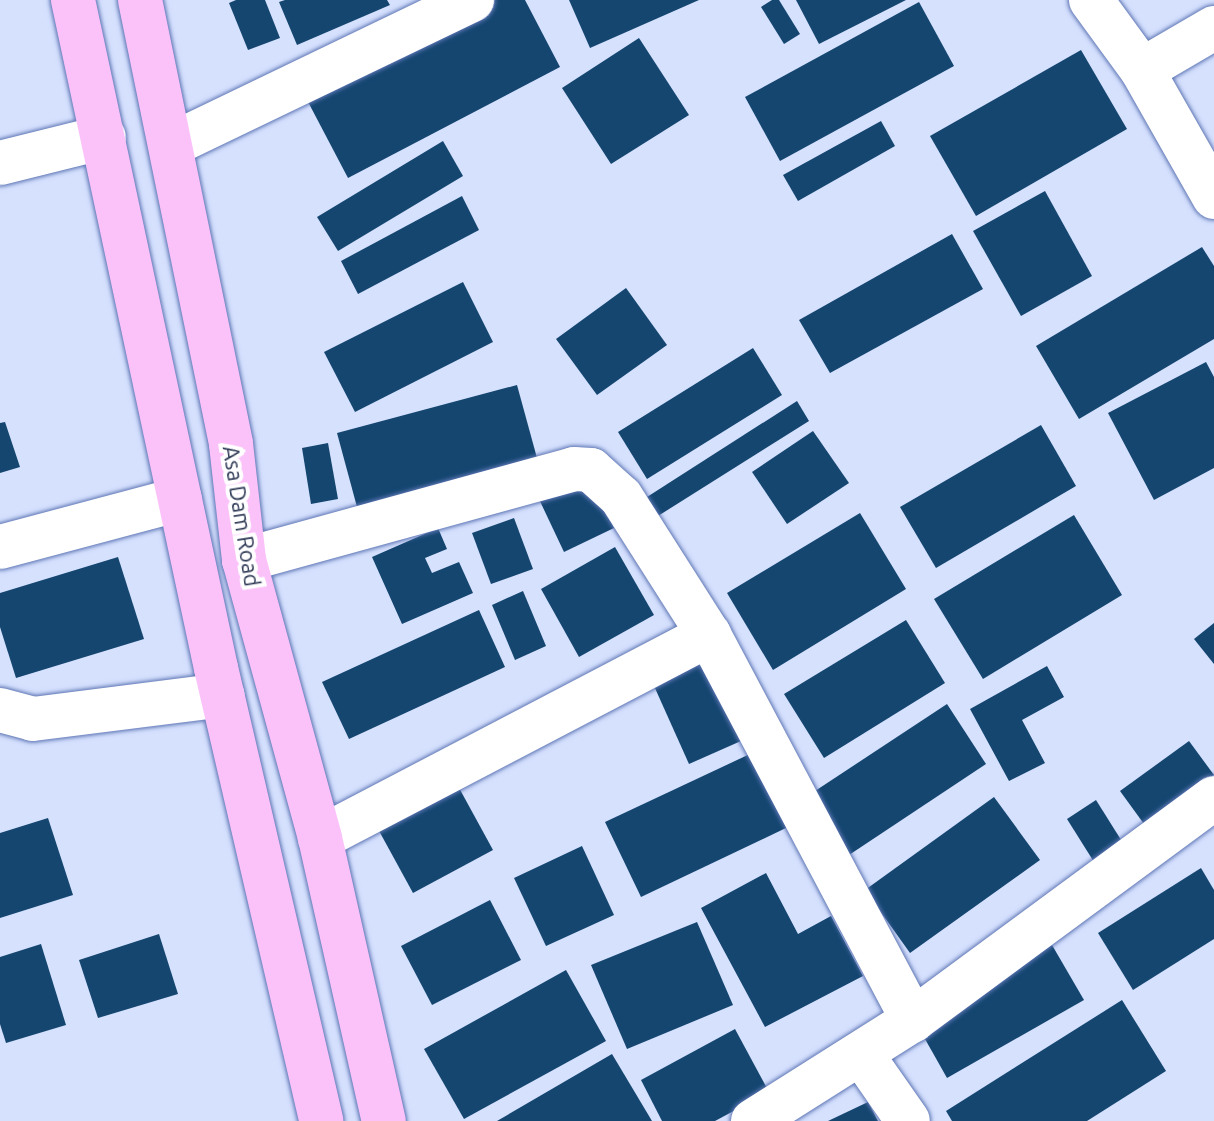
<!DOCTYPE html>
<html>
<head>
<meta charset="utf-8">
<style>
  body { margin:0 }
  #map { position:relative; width:1214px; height:1121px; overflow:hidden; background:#d6e1fe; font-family:Ubuntu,sans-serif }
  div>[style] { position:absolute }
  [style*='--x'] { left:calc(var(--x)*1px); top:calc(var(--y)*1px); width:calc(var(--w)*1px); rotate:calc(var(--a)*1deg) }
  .building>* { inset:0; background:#144670 }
  .roads { filter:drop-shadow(0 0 2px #5e76b5) drop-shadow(0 0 2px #5e76b5) }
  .minor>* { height:44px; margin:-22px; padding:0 22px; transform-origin:22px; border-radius:22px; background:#fff }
  .major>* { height:44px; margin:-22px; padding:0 22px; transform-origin:22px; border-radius:22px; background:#fbc2fa }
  span { translate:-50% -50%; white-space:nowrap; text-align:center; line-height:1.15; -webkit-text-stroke:8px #fff; paint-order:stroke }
  .street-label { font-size:22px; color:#2e3955 }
</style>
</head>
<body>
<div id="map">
  <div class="building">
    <i style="clip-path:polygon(236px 0,265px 0,280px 38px,248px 50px,229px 3px)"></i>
    <i style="clip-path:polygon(285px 0,387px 0,390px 5px,297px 45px,279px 2px)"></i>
    <i style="clip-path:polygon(494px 0,525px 0,560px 67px,348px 178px,306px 98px)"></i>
    <i style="clip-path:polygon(569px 0,699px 0,590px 48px)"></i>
    <i style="clip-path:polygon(772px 0,779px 0,800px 34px,784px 44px,761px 7px)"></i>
    <i style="clip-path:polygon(796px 0,906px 0,819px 44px)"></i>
    <i style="clip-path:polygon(919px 2px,954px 66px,780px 161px,745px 97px)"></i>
    <i style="clip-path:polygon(639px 38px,689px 115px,611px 164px,562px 88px)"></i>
    <i style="clip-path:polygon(1081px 50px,1127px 129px,976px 216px,930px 136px)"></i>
    <i style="clip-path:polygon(881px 121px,895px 146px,798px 201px,783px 175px)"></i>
    <i style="clip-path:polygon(443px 141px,463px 176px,338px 251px,317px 217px)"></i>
    <i style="clip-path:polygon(1045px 191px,1092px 276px,1021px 316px,973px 231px)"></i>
    <i style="clip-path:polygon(462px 196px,479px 230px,358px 294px,341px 261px)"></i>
    <i style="clip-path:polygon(952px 234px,983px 289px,830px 373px,799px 320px)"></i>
    <i style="clip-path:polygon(1202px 247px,1214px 266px,1214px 339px,1079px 419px,1036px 346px)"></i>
    <i style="clip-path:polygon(463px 282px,493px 342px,355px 412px,324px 352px)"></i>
    <i style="clip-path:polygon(626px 288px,667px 345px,597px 395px,556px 339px)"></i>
    <i style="clip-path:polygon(753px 348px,782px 395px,647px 479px,618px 432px)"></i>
    <i style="clip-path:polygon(1206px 362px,1214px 377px,1214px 468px,1154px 500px,1108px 413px)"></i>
    <i style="clip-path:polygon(517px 385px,537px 458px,357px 507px,337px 433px)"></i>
    <i style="clip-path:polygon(797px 401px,809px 421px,658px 516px,647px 497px)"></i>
    <i style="clip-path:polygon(5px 422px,20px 467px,0 473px,0 423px)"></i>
    <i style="clip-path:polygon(1041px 425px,1076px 486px,936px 568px,900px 507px)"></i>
    <i style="clip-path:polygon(813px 431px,849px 483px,787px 524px,752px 472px)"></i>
    <i style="clip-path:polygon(328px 443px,338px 499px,311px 504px,302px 448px)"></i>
    <i style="clip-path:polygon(588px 474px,614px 528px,564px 552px,538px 497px)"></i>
    <i style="clip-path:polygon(860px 513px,906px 589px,773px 670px,727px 593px)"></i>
    <i style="clip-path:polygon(1074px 515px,1122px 595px,983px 679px,934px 599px)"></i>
    <i style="clip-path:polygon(514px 518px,533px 569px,491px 584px,472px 533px)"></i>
    <i style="clip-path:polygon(438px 528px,447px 549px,425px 558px,432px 573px,459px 562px,473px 593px,402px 624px,372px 557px)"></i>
    <i style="clip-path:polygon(615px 547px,654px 615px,579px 657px,541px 589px)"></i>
    <i style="clip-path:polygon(118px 557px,144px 639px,16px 678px,0 627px,0 593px)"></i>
    <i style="clip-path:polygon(523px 591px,546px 646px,515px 660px,492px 605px)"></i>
    <i style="clip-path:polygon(479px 610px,505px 667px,349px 739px,322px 682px)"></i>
    <i style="clip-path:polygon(906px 620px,945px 683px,824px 758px,784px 694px)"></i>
    <i style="clip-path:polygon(1214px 623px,1214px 664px,1194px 639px)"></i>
    <i style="clip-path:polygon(712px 651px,750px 737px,689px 764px,650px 677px)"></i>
    <i style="clip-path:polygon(1047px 666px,1064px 697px,1022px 720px,1045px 763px,1009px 781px,970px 709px)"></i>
    <i style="clip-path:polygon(947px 704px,986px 764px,849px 855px,809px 795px)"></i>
    <i style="clip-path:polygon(1189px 741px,1214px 775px,1144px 824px,1120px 791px)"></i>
    <i style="clip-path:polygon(752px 753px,788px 827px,641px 897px,605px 822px)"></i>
    <i style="clip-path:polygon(458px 786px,493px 850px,413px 893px,378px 829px)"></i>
    <i style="clip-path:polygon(994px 797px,1040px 860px,910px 953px,865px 890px)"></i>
    <i style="clip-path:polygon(1096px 800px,1123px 843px,1094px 862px,1067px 819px)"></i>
    <i style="clip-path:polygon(48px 818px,73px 895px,0 918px,0 833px)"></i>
    <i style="clip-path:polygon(582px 846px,614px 915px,546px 946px,514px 878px)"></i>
    <i style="clip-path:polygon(1201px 868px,1214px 890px,1214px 939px,1133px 990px,1098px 933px)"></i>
    <i style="clip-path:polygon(766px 873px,798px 934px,831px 916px,863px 976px,765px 1027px,701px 908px)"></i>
    <i style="clip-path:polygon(490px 900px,521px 960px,432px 1005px,401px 946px)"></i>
    <i style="clip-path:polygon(697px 922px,733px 1005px,627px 1049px,591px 965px)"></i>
    <i style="clip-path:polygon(159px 934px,178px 994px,98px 1018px,79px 960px)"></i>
    <i style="clip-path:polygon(41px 944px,66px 1025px,6px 1043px,0 1024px,0 957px)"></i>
    <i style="clip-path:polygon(1052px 945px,1084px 1000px,947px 1078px,916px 1023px)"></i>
    <i style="clip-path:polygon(566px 970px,606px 1041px,464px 1119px,424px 1049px)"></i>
    <i style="clip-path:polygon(1122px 1000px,1166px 1071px,1087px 1121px,952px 1121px,946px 1111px)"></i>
    <i style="clip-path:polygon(735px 1029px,769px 1092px,715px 1121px,662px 1121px,641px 1080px)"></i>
    <i style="clip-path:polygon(612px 1054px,652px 1121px,497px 1121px)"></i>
    <i style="clip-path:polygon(868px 1102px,878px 1121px,828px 1121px)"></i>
  </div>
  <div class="roads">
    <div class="minor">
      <i style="--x:1091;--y:0;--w:87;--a:53.9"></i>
      <i style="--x:1142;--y:70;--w:146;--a:60.4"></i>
      <i style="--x:1142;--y:70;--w:83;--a:-30.3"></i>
      <i style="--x:173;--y:144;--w:332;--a:-25.7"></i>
      <i style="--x:0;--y:163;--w:107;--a:-14"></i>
      <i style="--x:0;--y:547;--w:186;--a:-14.9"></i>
      <i style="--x:244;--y:560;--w:342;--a:-15.4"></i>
      <i style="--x:574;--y:469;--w:17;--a:3"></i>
      <i style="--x:591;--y:470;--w:40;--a:42"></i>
      <i style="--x:621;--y:497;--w:164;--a:57.5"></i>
      <i style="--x:709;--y:635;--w:436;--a:62.1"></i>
      <i style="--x:0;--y:710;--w:34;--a:15"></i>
      <i style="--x:33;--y:719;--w:191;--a:-7.2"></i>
      <i style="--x:320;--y:838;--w:439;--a:-27.6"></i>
      <i style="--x:862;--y:1055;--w:80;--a:55.1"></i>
      <i style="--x:753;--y:1121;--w:189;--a:-32.3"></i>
      <i style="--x:913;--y:1020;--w:374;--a:-36.4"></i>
    </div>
    <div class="major">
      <i style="--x:73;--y:0;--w:683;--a:77.92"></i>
      <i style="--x:216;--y:668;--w:465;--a:76.9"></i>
      <i style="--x:140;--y:0;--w:453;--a:78.4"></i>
      <i style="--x:231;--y:444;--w:117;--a:83.6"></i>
      <i style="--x:244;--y:560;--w:288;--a:74.7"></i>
      <i style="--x:320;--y:838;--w:290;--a:77.3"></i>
    </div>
  </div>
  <div class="street-label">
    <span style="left:242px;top:516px;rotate:81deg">Asa Dam Road</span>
  </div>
</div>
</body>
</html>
